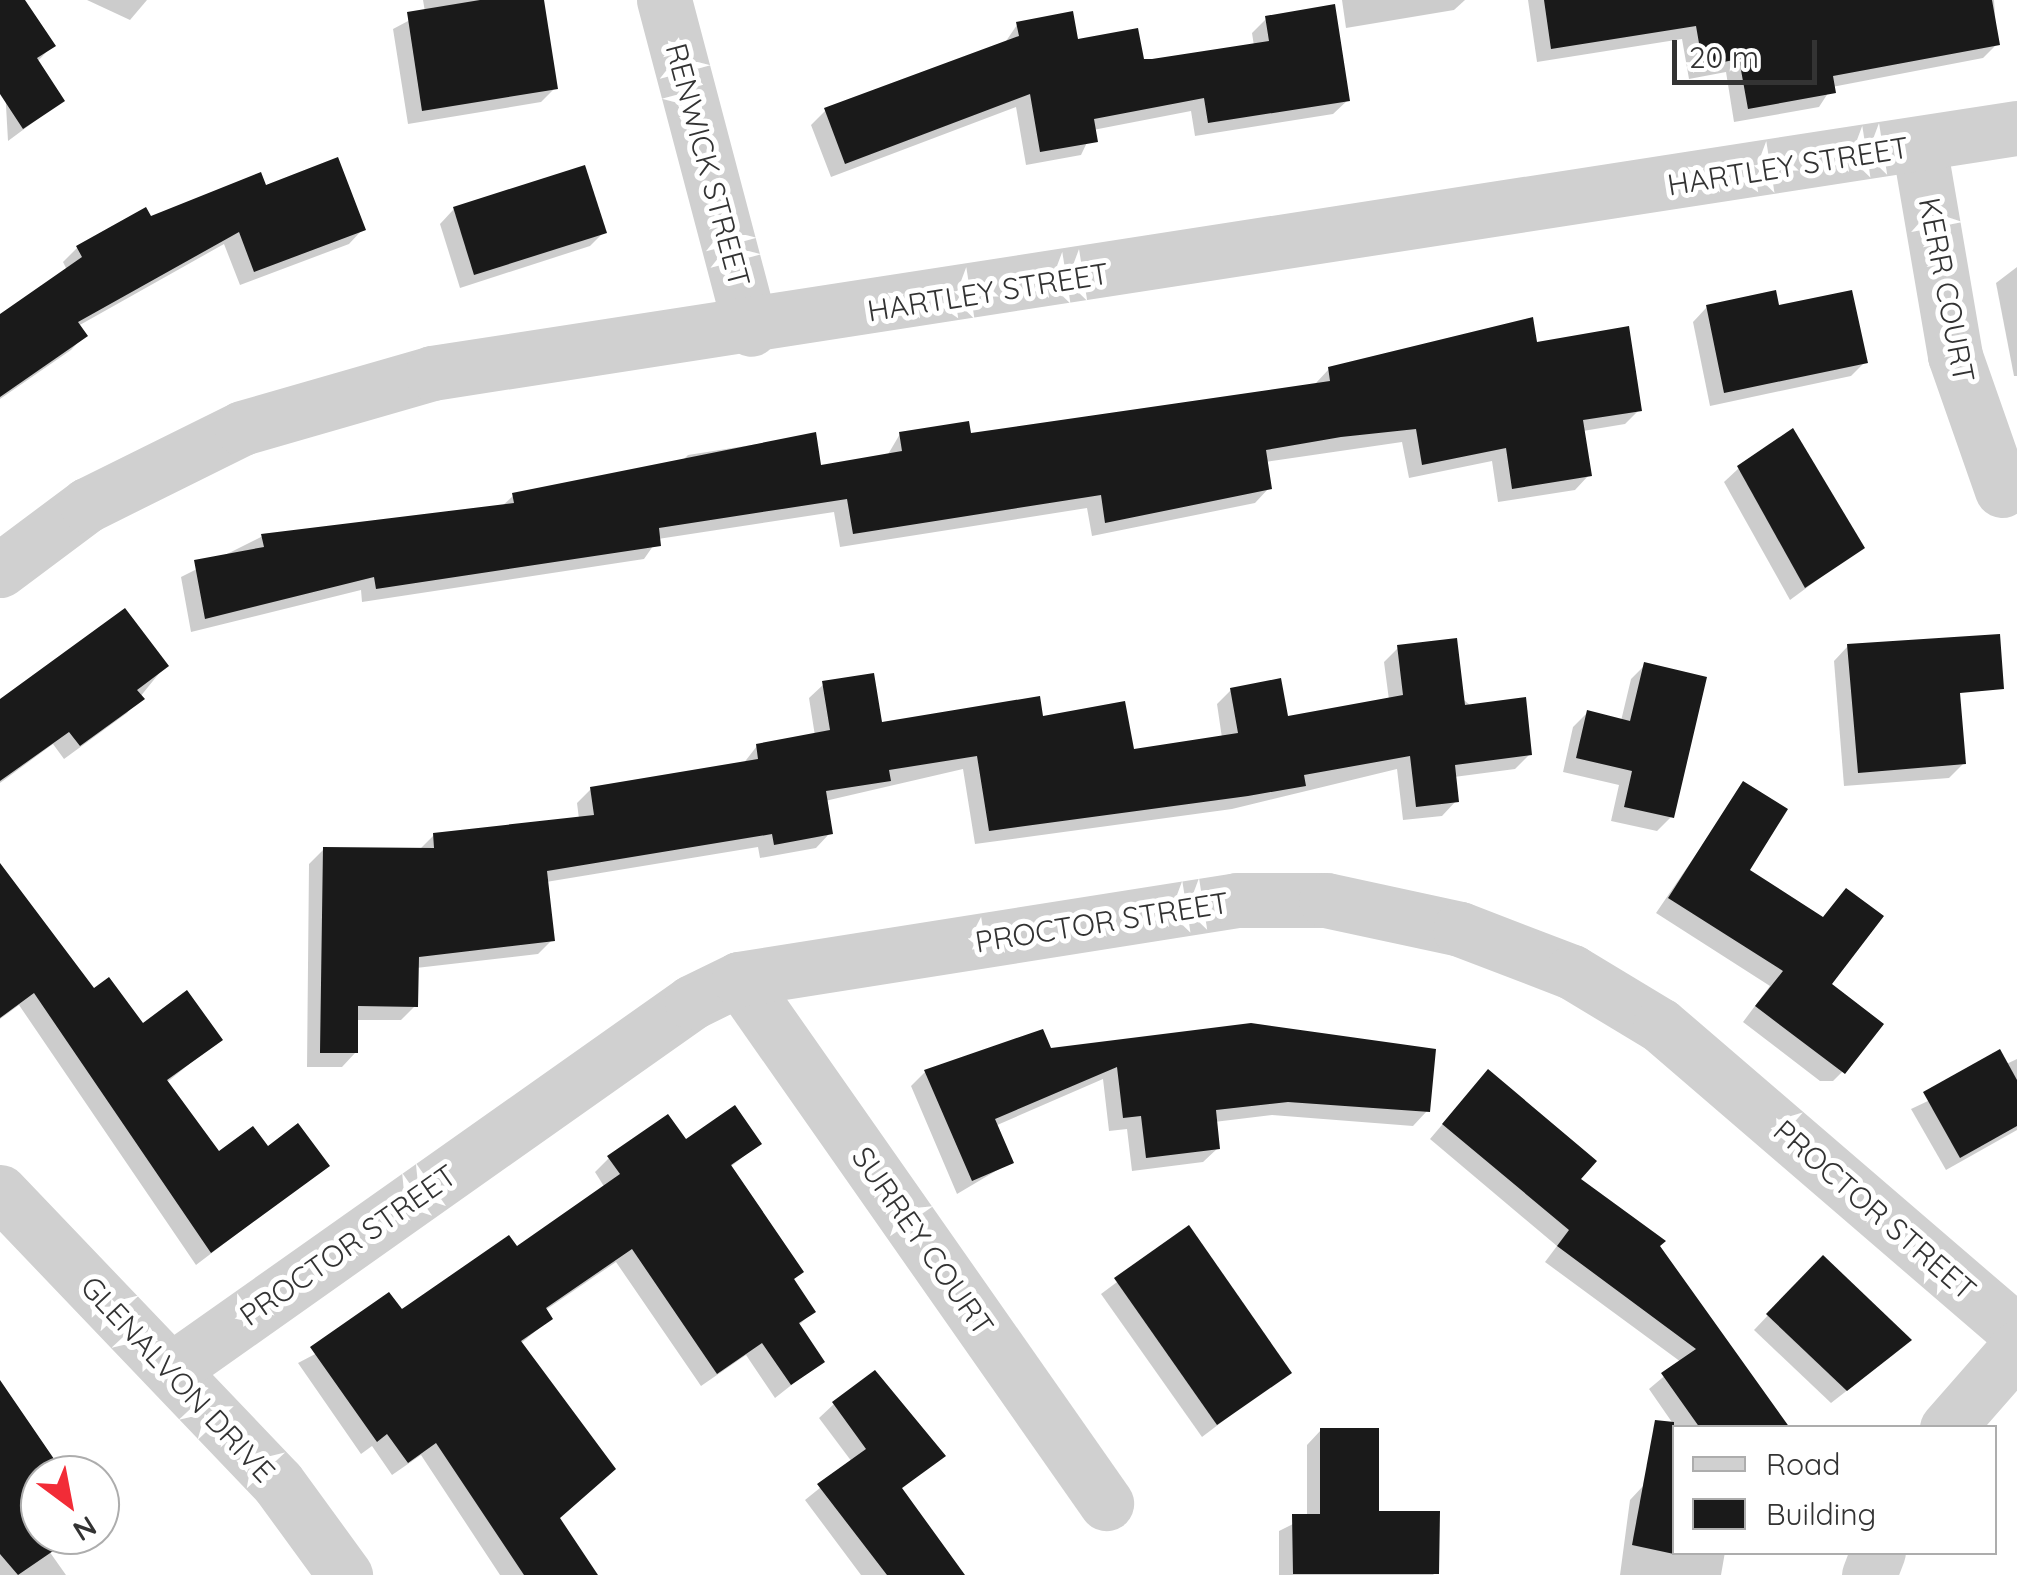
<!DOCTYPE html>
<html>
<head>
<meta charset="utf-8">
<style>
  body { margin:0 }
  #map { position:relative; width:2017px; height:1575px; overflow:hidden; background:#fff; font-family:Quicksand,sans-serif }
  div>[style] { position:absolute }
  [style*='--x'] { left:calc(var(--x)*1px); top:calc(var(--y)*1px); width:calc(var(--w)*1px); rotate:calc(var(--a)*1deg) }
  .shadow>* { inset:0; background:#0003 }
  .building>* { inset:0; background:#1a1a1a }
  .minor>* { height:55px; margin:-27.5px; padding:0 27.5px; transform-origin:27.5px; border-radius:27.5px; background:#d0d0d0 }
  span { translate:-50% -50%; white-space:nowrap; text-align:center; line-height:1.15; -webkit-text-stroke:10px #fff; paint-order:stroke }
  .street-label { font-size:30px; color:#333 }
  .legend { position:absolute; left:1672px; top:1425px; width:325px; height:130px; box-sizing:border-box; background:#fff; border:2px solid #adadad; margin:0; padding:12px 18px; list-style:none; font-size:30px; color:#333 }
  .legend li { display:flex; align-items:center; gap:20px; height:50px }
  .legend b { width:50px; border:2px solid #adadad }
  .north { position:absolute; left:20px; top:1455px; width:100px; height:100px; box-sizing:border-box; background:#fff; border:2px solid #adadad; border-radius:50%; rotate:148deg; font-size:28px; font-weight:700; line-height:40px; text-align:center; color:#333 }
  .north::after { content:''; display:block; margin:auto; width:35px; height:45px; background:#f22c37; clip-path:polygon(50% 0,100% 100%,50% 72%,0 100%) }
  .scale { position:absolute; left:1672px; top:40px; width:145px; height:45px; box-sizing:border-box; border:5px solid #333; border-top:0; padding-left:12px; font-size:30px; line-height:35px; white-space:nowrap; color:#333; -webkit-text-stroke:8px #fff; paint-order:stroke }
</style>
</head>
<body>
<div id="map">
  <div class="shadow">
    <i style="clip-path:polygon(0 0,52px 46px,37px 62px,62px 101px,8px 141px)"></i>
    <i style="clip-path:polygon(87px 0,147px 0,130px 20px)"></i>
    <i style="clip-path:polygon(423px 0,541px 0,555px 88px,541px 102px,408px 124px,393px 29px,425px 12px)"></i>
    <i style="clip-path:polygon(1342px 0,1465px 0,1454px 10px,1346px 28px)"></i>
    <i style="clip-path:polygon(1528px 0,1994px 0,1997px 44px,1983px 58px,1832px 87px,1819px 107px,1734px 122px,1726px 72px,1689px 79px,1682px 39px,1537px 62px)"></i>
    <i style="clip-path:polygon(1267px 18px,1348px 100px,1333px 114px,1195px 136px,1191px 111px,1093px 130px,1081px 155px,1026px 165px,1016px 107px,831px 177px,811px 125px,826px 110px,1004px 44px,1017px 25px,1142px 61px,1254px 46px,1252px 33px)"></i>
    <i style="clip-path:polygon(265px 188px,363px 229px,349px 244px,240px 285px,224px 244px,78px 326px,85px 335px,71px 350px,0 399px,0 317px,67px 270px,63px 262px,77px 248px,145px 210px,150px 219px)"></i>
    <i style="clip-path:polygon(454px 209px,604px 232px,590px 246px,460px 288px,440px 224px)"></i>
    <i style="clip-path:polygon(2017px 267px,2017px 376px,2014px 376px,1996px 283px)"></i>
    <i style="clip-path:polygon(1707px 307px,1777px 308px,1865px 362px,1851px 376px,1710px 406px,1693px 322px)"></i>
    <i style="clip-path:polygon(1531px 320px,1535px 345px,1639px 410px,1625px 424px,1583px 431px,1589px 475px,1575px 490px,1498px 502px,1492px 461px,1409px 478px,1402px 442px,1265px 462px,1269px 488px,1255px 503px,1092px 536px,1087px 508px,840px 547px,834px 512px,658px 539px,644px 559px,362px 602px,361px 590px,191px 632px,181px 577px,263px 536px,501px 507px,513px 496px,673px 470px,688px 455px,814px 435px,819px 468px,887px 456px,900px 434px,969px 436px,1315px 384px,1329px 369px)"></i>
    <i style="clip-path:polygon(1739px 468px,1862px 547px,1790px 600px,1724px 482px)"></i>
    <i style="clip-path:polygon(1848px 646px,1963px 764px,1949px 778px,1844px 786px,1834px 661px)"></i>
    <i style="clip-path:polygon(1399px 647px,1530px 754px,1515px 769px,1454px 777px,1456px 801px,1442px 816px,1403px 820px,1397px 769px,1232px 809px,975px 844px,963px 769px,825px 801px,830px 833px,816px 848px,760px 858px,758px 847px,546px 882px,552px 940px,538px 954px,416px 968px,415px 1006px,401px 1020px,356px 1020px,356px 1052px,342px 1067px,307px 1067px,309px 864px,324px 849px,419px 850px,434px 835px,579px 819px,577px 803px,591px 789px,743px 764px,757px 746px,815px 736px,809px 698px,824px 684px,880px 725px,1041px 719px,1132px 752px,1222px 738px,1217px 704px,1231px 690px,1286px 718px,1389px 700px,1384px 662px)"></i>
    <i style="clip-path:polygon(1645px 665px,1671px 817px,1657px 831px,1611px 821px,1619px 785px,1563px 772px,1573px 727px,1587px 713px,1621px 721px,1631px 679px)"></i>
    <i style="clip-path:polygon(165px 666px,127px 713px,64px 759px,53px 744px,0 783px,0 702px)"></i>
    <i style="clip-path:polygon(1744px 784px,1746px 871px,1822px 919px,1846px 891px,1828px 985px,1848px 1066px,1833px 1081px,1820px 1081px,1743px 1022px,1770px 986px,1656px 913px)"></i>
    <i style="clip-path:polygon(0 867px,94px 991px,142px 1026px,220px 1039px,166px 1083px,219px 1154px,267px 1149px,327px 1165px,196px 1265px,19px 1005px,0 1019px)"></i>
    <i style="clip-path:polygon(1050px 1050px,1427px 1111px,1413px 1126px,1272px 1115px,1214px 1122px,1218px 1148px,1203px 1162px,1132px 1171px,1127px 1129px,1109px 1131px,1103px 1079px,995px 1126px,1011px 1162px,957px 1194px,911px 1086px,925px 1072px)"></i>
    <i style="clip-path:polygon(2017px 1059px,2017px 1130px,1946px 1170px,1911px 1109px)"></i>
    <i style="clip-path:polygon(1474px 1087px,1658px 1246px,1781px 1428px,1676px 1428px,1649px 1389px,1681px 1362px,1545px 1262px,1557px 1246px,1430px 1139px)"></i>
    <i style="clip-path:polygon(685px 1142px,759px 1144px,729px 1168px,813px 1311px,798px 1326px,822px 1361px,775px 1398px,746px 1355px,701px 1386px,616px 1262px,544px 1311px,550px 1319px,520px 1344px,558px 1519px,595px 1575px,500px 1575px,421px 1455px,392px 1475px,372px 1446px,361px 1454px,298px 1363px,516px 1249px,605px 1188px,595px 1172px,609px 1158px)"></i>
    <i style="clip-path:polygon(1188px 1229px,1288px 1372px,1202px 1437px,1101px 1294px)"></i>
    <i style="clip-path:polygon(1823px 1258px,1894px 1354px,1831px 1403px,1754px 1330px)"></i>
    <i style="clip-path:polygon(0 1396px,62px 1475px,40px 1475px,40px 1535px,65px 1535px,49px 1551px,66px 1575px,0 1575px)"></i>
    <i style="clip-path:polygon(834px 1404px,942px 1456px,900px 1490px,962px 1575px,861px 1575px,805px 1500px,852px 1462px,819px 1418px)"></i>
    <i style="clip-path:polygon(1321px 1430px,1376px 1513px,1434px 1575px,1279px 1575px,1279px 1531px,1307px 1517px,1307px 1445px)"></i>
    <i style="clip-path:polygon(1644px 1485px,1674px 1491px,1674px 1552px,1725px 1552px,1721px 1575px,1620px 1575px,1630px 1500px)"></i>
  </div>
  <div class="building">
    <i style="clip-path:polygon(0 0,25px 0,56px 46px,37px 58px,65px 101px,23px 129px,0 94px)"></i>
    <i style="clip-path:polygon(480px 0,544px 0,558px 89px,422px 111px,407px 12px)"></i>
    <i style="clip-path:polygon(1544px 0,1992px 0,2000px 45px,1833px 76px,1836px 93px,1748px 109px,1739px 59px,1703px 66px,1696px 26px,1551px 49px)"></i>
    <i style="clip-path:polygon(1335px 4px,1350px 101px,1208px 123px,1204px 98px,1094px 119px,1098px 142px,1040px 152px,1030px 94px,845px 164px,824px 108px,1019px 36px,1016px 22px,1073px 11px,1078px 39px,1138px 28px,1144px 59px,1152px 59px,1269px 41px,1265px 16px)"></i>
    <i style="clip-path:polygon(338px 157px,366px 230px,254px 272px,239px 232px,78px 322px,88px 336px,0 397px,0 314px,82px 257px,76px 246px,146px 207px,151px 216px,261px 172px,266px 185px)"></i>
    <i style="clip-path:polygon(585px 165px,607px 233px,474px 275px,453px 207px)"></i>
    <i style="clip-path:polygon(1776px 290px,1779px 305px,1852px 290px,1868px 363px,1724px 393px,1706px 305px)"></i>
    <i style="clip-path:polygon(1533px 317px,1537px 342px,1629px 326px,1642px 411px,1583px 420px,1592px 476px,1512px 489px,1506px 448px,1422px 465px,1416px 429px,1341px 437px,1266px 450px,1272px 489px,1105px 523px,1101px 495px,853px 534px,847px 499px,659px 528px,661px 546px,376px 589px,374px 577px,205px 619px,194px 560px,264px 547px,261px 534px,514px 503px,512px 493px,816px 432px,821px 465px,902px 451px,899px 432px,969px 421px,971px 433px,1330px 381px,1328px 367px)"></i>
    <i style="clip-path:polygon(1793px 428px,1865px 548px,1805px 588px,1737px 466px)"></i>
    <i style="clip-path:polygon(125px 608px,169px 666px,137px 690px,145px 699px,80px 746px,69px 732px,0 781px,0 699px)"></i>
    <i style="clip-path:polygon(2000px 634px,2004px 689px,1960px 693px,1966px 764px,1858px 773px,1847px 644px)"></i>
    <i style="clip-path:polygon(1457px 638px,1465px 705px,1526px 697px,1532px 755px,1455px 765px,1459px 802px,1416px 807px,1410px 756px,1304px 775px,1306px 786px,1248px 796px,989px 831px,977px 756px,889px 770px,891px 781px,826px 791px,833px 834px,774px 845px,772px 834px,547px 871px,555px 941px,419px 957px,418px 1007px,358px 1006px,358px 1053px,320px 1053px,323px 847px,434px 848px,433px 833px,594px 815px,590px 787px,758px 759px,756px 744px,830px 730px,822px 681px,874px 673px,882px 722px,1040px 696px,1043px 716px,1125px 701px,1134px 749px,1238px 733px,1230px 688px,1281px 678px,1288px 716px,1403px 695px,1397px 645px)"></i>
    <i style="clip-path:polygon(1644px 662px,1707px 677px,1674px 818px,1624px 807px,1632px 771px,1576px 758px,1587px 710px,1630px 721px)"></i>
    <i style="clip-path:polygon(1743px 781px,1788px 809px,1750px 870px,1823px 917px,1846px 888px,1884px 916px,1832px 984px,1884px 1024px,1845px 1074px,1755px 1006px,1783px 971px,1668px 898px)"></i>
    <i style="clip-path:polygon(0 863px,94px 988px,109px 977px,143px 1023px,187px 990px,223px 1040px,167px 1080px,219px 1151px,253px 1126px,268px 1146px,298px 1123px,330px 1166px,211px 1253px,34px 993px,0 1018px)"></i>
    <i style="clip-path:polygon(1251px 1023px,1436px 1049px,1430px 1112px,1288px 1102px,1216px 1110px,1220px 1149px,1146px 1158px,1141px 1116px,1123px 1118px,1117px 1067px,995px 1119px,1014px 1163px,972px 1181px,924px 1070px,1043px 1029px,1051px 1048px)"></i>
    <i style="clip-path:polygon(2000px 1049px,2017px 1080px,2017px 1126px,1960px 1158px,1923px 1092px)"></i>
    <i style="clip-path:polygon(1488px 1069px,1597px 1161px,1581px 1179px,1666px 1241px,1660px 1246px,1790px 1428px,1700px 1428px,1661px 1373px,1696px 1349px,1557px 1246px,1569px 1230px,1442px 1124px)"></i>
    <i style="clip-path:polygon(735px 1105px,762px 1144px,731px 1165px,804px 1272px,794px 1279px,816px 1312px,799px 1323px,825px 1362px,791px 1385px,762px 1343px,717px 1374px,632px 1249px,546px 1308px,553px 1319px,521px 1341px,616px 1469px,560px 1518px,598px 1575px,524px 1575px,436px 1443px,408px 1463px,387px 1434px,377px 1442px,310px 1347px,389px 1292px,402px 1309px,509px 1235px,517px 1246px,620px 1174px,607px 1156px,668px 1114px,686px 1139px)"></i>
    <i style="clip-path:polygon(1189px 1225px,1292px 1373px,1217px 1425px,1114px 1278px)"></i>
    <i style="clip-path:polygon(1823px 1255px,1912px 1340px,1847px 1391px,1766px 1314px)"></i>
    <i style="clip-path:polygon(875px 1370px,946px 1456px,902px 1488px,965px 1575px,887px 1575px,817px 1484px,866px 1449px,832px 1402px)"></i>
    <i style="clip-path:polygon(0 1380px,65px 1475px,32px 1475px,40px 1535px,75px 1536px,18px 1575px,0 1554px)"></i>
    <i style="clip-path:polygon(1655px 1420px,1674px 1422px,1674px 1554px,1632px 1545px)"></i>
    <i style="clip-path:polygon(1320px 1428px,1379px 1428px,1379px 1511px,1440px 1511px,1439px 1574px,1293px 1574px,1292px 1514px,1320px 1514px)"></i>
  </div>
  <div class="minor">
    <i style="--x:664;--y:0;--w:340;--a:75.2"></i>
    <i style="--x:1919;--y:145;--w:214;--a:80.3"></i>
    <i style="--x:1955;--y:356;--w:142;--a:70.7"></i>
    <i style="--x:0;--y:570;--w:109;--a:-36.8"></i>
    <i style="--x:87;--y:505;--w:173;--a:-26.4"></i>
    <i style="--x:242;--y:428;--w:198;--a:-16.1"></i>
    <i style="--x:432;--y:373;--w:1604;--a:-8.79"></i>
    <i style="--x:739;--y:979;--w:640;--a:54.99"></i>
    <i style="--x:0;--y:1192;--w:402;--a:46.3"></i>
    <i style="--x:278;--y:1483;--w:114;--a:53.9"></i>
    <i style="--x:171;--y:1370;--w:638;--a:-35.23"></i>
    <i style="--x:692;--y:1002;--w:52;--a:-26.1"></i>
    <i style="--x:739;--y:979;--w:504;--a:-9.01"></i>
    <i style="--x:1237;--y:900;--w:89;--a:0"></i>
    <i style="--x:1326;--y:900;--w:137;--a:12.2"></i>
    <i style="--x:1460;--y:929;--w:120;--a:21"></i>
    <i style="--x:1572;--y:972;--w:103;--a:31.1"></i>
    <i style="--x:1660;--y:1025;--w:471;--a:40.7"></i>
    <i style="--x:1947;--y:1428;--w:106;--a:-48.8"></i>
    <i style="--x:1869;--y:1575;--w:25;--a:-69"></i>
  </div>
  <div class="street-label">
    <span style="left:708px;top:165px;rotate:75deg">RENWICK STREET</span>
    <span style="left:1788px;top:166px;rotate:-9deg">HARTLEY STREET</span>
    <span style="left:1947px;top:290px;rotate:79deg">KERR COURT</span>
    <span style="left:988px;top:292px;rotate:-9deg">HARTLEY STREET</span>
    <span style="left:1102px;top:922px;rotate:-9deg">PROCTOR STREET</span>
    <span style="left:1875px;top:1210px;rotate:41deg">PROCTOR STREET</span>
    <span style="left:923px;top:1241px;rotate:55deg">SURREY COURT</span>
    <span style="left:348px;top:1245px;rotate:-35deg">PROCTOR STREET</span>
    <span style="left:178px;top:1379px;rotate:47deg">GLENALVON DRIVE</span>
  </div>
  <ul class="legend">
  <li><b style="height:12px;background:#d0d0d0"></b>Road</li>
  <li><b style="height:28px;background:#1a1a1a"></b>Building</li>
  </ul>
  <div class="north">N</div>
  <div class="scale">20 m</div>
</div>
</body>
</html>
